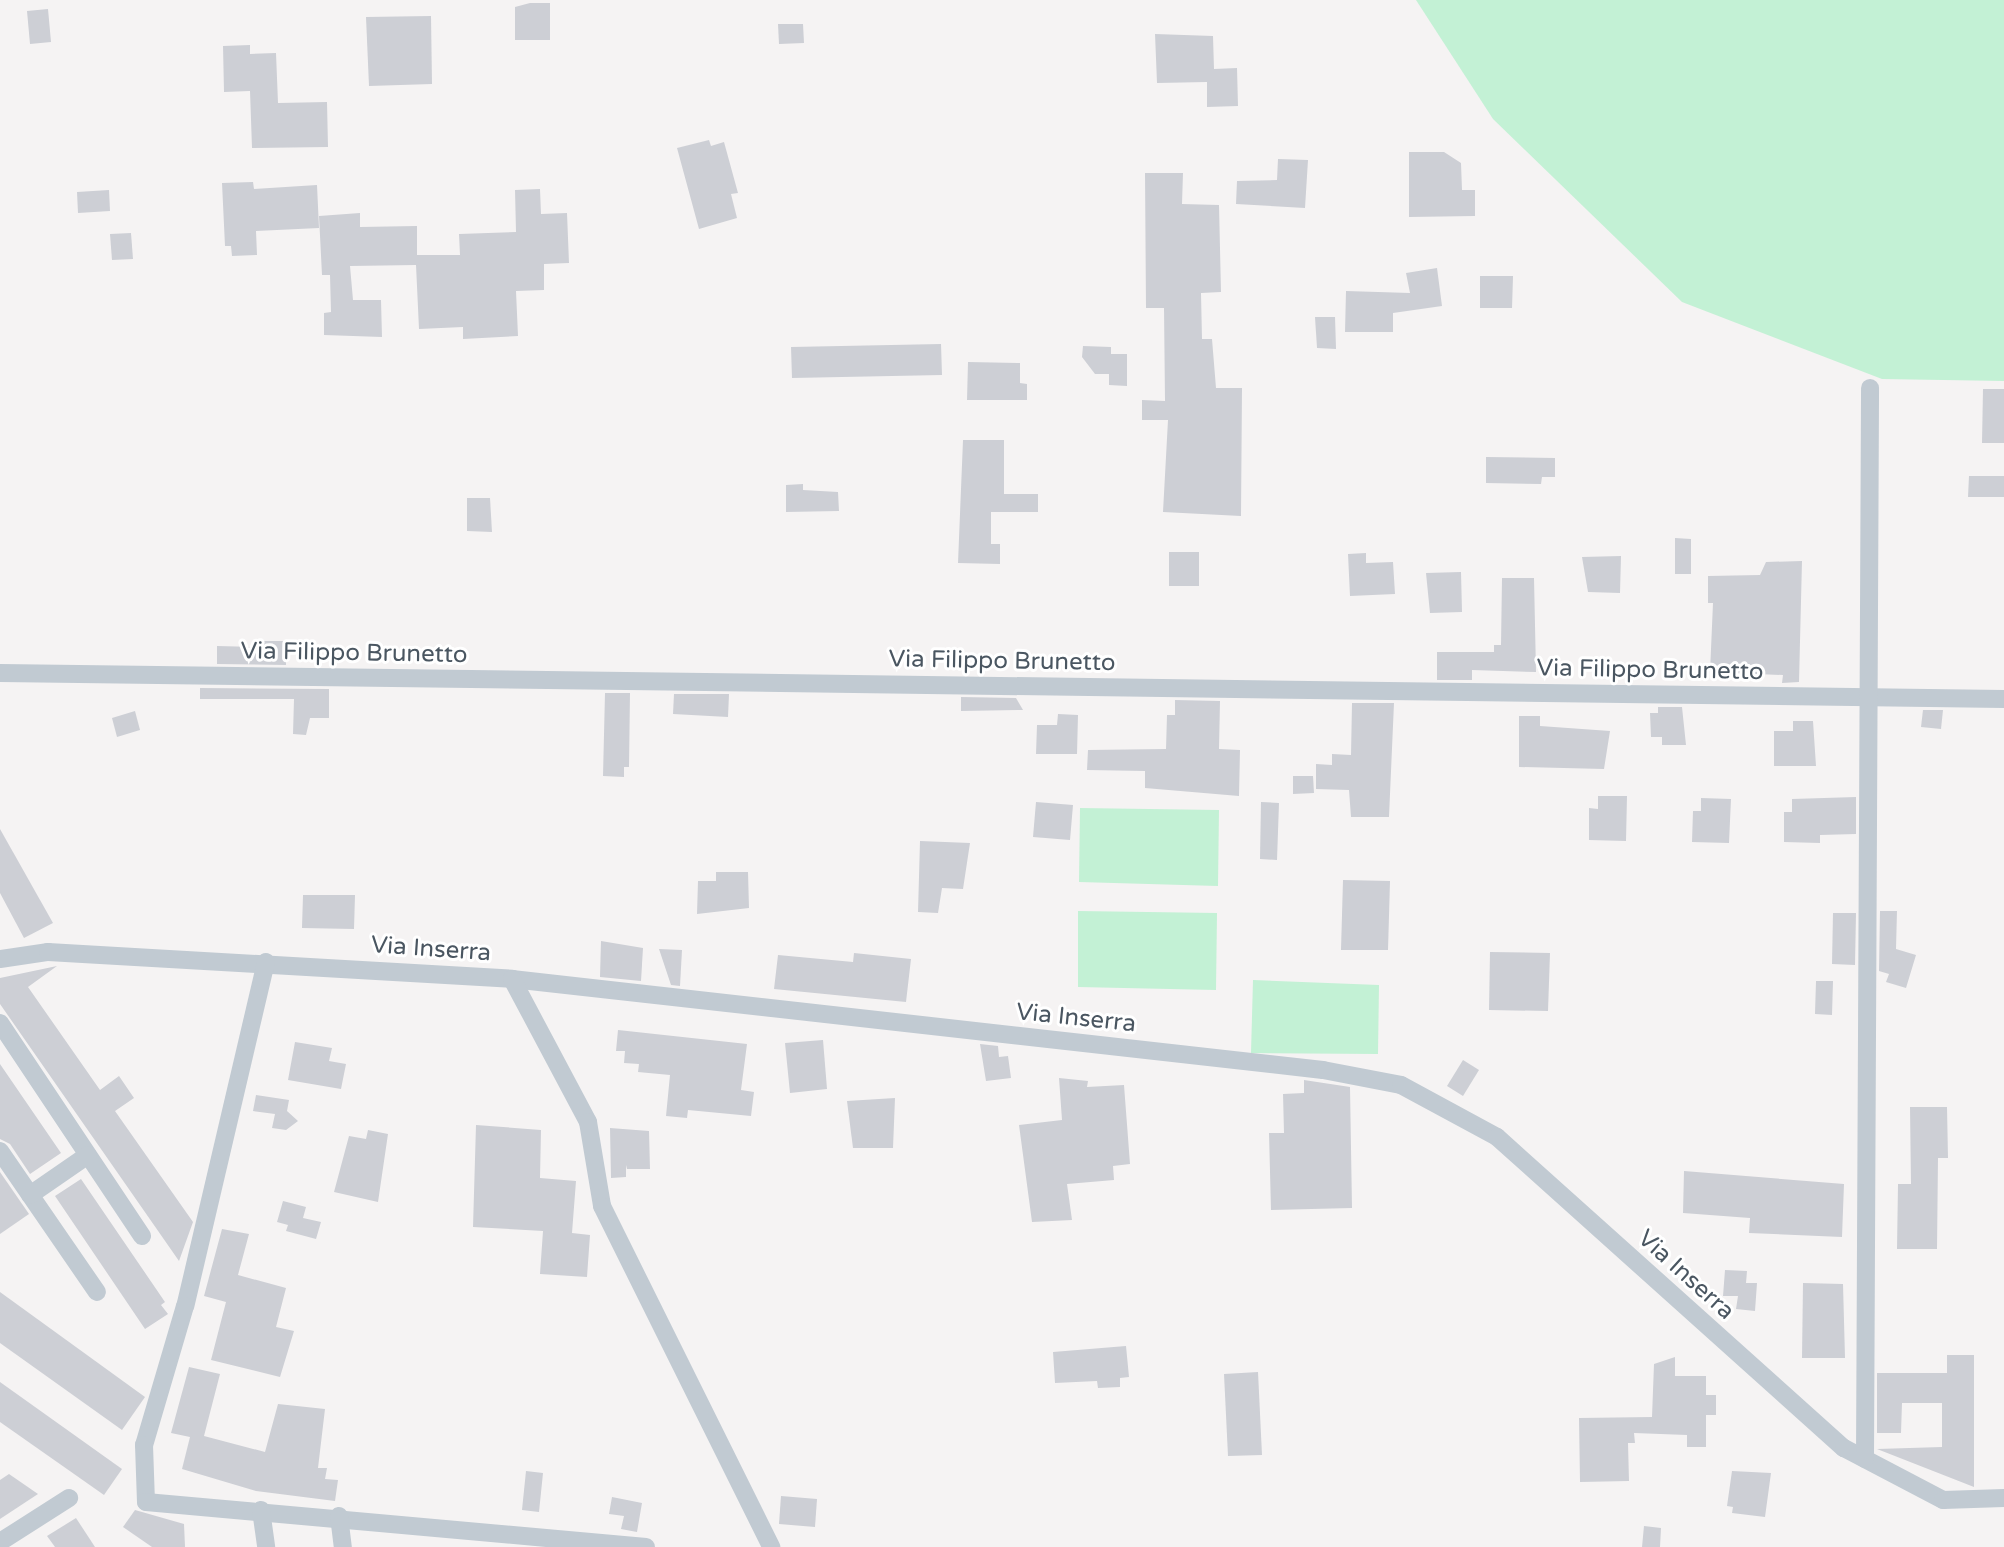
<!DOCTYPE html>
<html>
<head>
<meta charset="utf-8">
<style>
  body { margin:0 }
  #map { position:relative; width:2004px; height:1547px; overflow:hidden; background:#f5f3f3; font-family:"Varela Round",sans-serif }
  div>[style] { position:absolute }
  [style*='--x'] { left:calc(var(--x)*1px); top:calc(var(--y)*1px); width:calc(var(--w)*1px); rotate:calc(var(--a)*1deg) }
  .green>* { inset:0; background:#c3f1d5 }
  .building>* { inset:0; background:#cdcfd5 }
  .street>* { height:18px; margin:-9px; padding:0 9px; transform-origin:9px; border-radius:9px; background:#c1cad2 }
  span { translate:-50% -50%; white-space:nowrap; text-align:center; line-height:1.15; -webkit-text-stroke:6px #fff; paint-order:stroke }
  .street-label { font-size:24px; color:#4a5661 }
</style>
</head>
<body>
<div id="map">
  <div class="green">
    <i style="clip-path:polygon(1416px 0,2004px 0,2004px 381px,1882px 379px,1682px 302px,1493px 119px)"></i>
    <i style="clip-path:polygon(1080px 808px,1219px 810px,1218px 886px,1079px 882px)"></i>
    <i style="clip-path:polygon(1078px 911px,1217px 913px,1216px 990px,1078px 987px)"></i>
    <i style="clip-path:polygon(1253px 980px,1379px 985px,1378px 1054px,1251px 1053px)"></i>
  </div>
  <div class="building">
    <i style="clip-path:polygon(530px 3px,550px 3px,550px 40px,515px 40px,515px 7px)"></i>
    <i style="clip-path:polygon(48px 9px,51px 42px,30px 44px,27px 11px)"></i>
    <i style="clip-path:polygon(431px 16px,432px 84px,369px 86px,366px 17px)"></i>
    <i style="clip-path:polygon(778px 24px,803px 24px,804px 43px,779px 44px)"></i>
    <i style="clip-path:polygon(1155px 34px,1213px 36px,1214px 69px,1237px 68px,1238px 106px,1207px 107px,1207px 82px,1157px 83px)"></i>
    <i style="clip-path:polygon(250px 45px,250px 54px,276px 53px,278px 103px,327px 102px,328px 147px,252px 148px,250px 91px,224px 92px,223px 46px)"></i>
    <i style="clip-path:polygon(709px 140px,711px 146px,724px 142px,738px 193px,731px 194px,737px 218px,699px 229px,677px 148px)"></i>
    <i style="clip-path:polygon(1409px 152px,1444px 152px,1461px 163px,1462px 190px,1475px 190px,1475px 216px,1409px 217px)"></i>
    <i style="clip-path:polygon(1278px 159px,1308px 160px,1305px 208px,1236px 204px,1237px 181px,1277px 180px)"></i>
    <i style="clip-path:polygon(1145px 173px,1183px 173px,1182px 204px,1219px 205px,1221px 292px,1201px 293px,1202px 339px,1212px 339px,1216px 388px,1242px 388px,1241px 516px,1163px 512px,1168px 420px,1142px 420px,1142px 400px,1165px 401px,1164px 308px,1146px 308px)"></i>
    <i style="clip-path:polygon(253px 182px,254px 189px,317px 185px,319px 228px,256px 231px,257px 255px,232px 256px,231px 246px,225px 246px,222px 183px)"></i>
    <i style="clip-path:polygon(540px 189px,541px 214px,567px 213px,569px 263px,544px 264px,544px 290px,516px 291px,518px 336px,463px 339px,463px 327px,419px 329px,416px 265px,350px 266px,353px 300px,381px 300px,382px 337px,324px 335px,324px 313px,331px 312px,330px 275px,322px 275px,319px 216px,360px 213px,360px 227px,417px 226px,417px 255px,460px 255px,459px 234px,516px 232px,515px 190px)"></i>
    <i style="clip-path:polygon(109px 190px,110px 211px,78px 213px,77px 192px)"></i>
    <i style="clip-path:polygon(131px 233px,133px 259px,112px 260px,110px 234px)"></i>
    <i style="clip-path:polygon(1437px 268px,1442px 306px,1393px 313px,1393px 332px,1345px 332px,1346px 291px,1410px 293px,1406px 273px)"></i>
    <i style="clip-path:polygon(1480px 276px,1513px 276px,1512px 308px,1480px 308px)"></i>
    <i style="clip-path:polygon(1315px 317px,1335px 317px,1336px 349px,1317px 348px)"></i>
    <i style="clip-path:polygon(941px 344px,942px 375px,792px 378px,791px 347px)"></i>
    <i style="clip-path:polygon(1083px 346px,1111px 347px,1111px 354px,1127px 354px,1127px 386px,1109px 385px,1109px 374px,1095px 374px,1082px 357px)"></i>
    <i style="clip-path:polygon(968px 362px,1020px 363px,1020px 383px,1027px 384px,1027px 400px,967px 400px)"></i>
    <i style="clip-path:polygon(1983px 389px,2004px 389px,2004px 443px,1982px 443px)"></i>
    <i style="clip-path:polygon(963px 440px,1004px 440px,1004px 494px,1038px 494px,1038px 512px,991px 512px,991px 544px,1000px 544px,1000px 564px,958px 563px)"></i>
    <i style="clip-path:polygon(1486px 457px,1555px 458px,1555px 477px,1542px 477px,1541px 484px,1486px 483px)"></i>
    <i style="clip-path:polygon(1969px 476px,2004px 476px,2004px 497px,1968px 497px)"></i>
    <i style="clip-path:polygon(803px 484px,803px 490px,838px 492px,839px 511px,786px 512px,786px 485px)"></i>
    <i style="clip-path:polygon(467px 498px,490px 498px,492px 532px,467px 531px)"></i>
    <i style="clip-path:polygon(1675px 538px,1691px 539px,1691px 574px,1675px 574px)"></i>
    <i style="clip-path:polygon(1169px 552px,1199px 552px,1199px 586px,1169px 586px)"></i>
    <i style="clip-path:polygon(1366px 553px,1366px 563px,1393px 562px,1395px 594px,1350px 596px,1348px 554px)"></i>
    <i style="clip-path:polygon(1621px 556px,1620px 593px,1588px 592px,1582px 557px)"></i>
    <i style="clip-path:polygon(1802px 561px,1799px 682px,1782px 683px,1783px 675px,1710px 672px,1713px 603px,1708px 603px,1708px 576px,1760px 575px,1766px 562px)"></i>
    <i style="clip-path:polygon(1461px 572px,1462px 612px,1430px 613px,1426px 573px)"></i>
    <i style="clip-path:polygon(1502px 578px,1534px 578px,1536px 672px,1472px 670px,1472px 680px,1437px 680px,1437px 652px,1494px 652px,1494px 645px,1501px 645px)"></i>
    <i style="clip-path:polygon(257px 641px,286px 641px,286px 665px,217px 664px,217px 646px,257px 647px)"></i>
    <i style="clip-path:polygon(200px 688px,329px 689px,329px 718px,310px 718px,306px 735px,293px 734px,294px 699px,200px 699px)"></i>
    <i style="clip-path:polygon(605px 693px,630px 693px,629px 767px,624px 767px,624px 777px,603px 776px)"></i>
    <i style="clip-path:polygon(674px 694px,729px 694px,728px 717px,673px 714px)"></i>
    <i style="clip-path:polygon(961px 697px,1016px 698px,1023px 710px,961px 711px)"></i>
    <i style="clip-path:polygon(1175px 700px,1220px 701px,1219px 749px,1240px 750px,1239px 796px,1145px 788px,1145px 771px,1087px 770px,1088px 750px,1166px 749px,1167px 715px,1175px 715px)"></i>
    <i style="clip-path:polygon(1352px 703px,1394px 703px,1389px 817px,1351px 817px,1349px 790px,1316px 789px,1316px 764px,1332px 765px,1332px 754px,1351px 755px)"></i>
    <i style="clip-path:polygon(1658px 707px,1682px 707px,1686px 745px,1662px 745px,1662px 737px,1651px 737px,1650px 713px,1658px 713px)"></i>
    <i style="clip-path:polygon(1923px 710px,1943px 710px,1941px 729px,1921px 727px)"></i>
    <i style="clip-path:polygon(135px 711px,140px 730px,117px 737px,112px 718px)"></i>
    <i style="clip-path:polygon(1058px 714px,1078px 715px,1077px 754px,1036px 754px,1037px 725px,1057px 725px)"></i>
    <i style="clip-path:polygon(1519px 716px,1540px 716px,1540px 726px,1610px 731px,1604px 769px,1519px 767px)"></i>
    <i style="clip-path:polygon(1793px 721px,1813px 721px,1816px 766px,1774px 766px,1774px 731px,1793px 731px)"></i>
    <i style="clip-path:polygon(1293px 776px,1313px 776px,1314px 793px,1293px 794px)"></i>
    <i style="clip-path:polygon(1598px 796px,1627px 796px,1626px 841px,1589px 840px,1589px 808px,1598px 809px)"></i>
    <i style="clip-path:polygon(1856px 797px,1856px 834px,1820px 835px,1820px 843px,1784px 842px,1784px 812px,1792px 812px,1792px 799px)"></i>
    <i style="clip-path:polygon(1701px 798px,1731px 799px,1729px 843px,1692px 842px,1693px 811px,1701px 811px)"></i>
    <i style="clip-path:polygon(1036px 802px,1073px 805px,1070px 840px,1033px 837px)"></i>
    <i style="clip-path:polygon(1261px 802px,1279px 803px,1277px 860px,1260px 859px)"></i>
    <i style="clip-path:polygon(0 829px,53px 923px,24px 938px,0 893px)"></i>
    <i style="clip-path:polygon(920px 841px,970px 843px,963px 889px,942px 888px,938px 913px,918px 912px)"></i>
    <i style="clip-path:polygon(716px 872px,748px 872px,749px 908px,697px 914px,698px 881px,716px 881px)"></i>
    <i style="clip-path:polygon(1343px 880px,1390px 881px,1388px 950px,1341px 950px)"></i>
    <i style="clip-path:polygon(303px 895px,355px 895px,354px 929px,302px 928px)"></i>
    <i style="clip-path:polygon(1880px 911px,1897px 911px,1896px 949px,1916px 955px,1906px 988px,1886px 982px,1889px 974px,1879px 971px)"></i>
    <i style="clip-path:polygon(1833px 913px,1856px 913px,1855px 965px,1832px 964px)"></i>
    <i style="clip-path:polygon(601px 941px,643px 948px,641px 981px,600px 977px)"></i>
    <i style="clip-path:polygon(659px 949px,682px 950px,680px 986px,671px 985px)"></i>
    <i style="clip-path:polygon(1490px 952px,1550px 953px,1548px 1011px,1489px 1010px)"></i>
    <i style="clip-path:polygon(854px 953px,911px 959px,906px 1002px,774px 989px,778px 955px,853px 962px)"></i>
    <i style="clip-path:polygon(57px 966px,28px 987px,100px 1090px,119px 1076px,134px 1098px,115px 1111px,193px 1222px,179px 1261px,0 1004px,0 978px)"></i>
    <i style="clip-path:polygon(1816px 981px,1833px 981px,1832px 1015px,1815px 1014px)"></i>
    <i style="clip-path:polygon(618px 1030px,747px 1044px,741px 1090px,754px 1092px,751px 1116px,688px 1110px,687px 1118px,666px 1116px,670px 1075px,638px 1072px,639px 1064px,624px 1063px,625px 1051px,616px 1051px)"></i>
    <i style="clip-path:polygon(823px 1040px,827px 1089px,790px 1093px,785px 1043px)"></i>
    <i style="clip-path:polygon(295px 1042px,332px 1048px,329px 1061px,346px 1064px,341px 1089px,288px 1080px)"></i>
    <i style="clip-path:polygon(980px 1044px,998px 1046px,999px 1057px,1008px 1056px,1011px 1078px,986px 1081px)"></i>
    <i style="clip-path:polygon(1463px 1060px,1479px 1070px,1463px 1096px,1447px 1086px)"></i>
    <i style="clip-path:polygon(0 1064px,61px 1153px,30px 1174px,10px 1144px,0 1139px)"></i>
    <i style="clip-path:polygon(1059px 1078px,1088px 1081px,1087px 1087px,1124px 1085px,1130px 1164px,1113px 1166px,1114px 1180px,1067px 1184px,1072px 1220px,1032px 1222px,1019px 1125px,1062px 1120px)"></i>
    <i style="clip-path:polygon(1304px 1080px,1350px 1087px,1352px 1208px,1271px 1210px,1269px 1133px,1284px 1133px,1283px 1094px,1304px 1093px)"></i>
    <i style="clip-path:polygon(256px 1095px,289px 1100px,287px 1111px,298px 1121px,286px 1130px,272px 1128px,275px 1114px,253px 1111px)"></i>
    <i style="clip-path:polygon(895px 1098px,893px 1148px,853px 1148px,847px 1101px)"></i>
    <i style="clip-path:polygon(1910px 1107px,1947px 1107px,1948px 1158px,1938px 1158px,1937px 1249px,1897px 1249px,1898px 1184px,1911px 1184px)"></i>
    <i style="clip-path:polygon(476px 1125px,541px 1130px,540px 1178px,576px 1181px,572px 1233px,590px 1235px,587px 1277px,540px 1274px,543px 1231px,473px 1227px)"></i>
    <i style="clip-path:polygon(610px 1128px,649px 1131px,650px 1169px,627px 1169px,626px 1165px,626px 1177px,611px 1178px)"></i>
    <i style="clip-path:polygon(368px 1130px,388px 1134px,378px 1202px,334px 1192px,349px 1136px,366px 1139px)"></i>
    <i style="clip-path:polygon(1684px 1171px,1844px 1184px,1842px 1237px,1749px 1233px,1750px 1218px,1683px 1213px)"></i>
    <i style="clip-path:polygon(0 1172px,29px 1214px,0 1234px)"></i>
    <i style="clip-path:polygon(81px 1179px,165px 1302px,161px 1305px,168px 1314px,145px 1329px,55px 1196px)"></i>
    <i style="clip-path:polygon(283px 1201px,306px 1207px,303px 1218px,321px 1222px,316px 1239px,286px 1231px,288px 1225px,277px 1222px)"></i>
    <i style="clip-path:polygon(222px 1229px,249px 1234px,238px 1275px,286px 1288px,276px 1327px,294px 1331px,280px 1377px,211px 1360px,226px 1302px,204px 1296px)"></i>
    <i style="clip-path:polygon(1725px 1270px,1747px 1271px,1746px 1283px,1757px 1283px,1755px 1311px,1736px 1309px,1738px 1296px,1723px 1296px)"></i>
    <i style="clip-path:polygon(1803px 1283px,1843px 1284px,1845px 1358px,1802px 1358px)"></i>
    <i style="clip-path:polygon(0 1292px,145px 1397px,122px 1430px,0 1343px)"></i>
    <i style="clip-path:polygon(1126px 1346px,1129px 1377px,1120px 1378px,1120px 1387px,1098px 1388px,1097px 1381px,1055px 1383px,1053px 1352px)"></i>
    <i style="clip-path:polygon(1947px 1355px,1974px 1355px,1974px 1487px,1877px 1449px,1942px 1447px,1942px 1403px,1902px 1403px,1901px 1433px,1877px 1433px,1877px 1373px,1947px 1373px)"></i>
    <i style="clip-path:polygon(1675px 1357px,1675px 1376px,1706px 1376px,1706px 1395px,1716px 1395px,1716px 1415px,1706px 1415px,1706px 1447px,1687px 1447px,1687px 1435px,1634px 1433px,1635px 1443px,1628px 1443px,1629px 1481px,1580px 1482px,1579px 1418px,1652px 1417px,1654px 1364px)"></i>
    <i style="clip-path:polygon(189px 1367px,220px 1374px,204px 1436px,265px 1452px,278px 1404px,325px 1409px,318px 1468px,327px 1468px,325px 1479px,338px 1480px,335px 1501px,256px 1491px,182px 1469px,190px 1437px,171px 1433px)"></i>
    <i style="clip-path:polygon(1258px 1372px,1262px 1455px,1228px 1456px,1224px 1374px)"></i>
    <i style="clip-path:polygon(0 1382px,122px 1469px,104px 1495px,0 1422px)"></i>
    <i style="clip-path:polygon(526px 1471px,543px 1473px,539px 1512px,522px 1510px)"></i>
    <i style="clip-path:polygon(1732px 1471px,1771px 1473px,1765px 1517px,1732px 1513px,1733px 1507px,1727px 1506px)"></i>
    <i style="clip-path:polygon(9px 1474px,38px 1494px,0 1519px,0 1480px)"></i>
    <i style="clip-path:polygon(781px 1496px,817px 1499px,815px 1527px,779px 1524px)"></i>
    <i style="clip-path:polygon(612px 1497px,642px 1503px,637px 1532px,621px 1529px,624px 1516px,609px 1514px)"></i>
    <i style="clip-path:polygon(135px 1510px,184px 1524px,185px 1547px,152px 1547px,123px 1527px)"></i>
    <i style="clip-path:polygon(76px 1518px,95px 1547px,55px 1547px,47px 1536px)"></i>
    <i style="clip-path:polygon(1644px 1526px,1661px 1528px,1660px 1547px,1642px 1547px)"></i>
  </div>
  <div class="street">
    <i style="--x:0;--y:673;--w:2004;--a:0.74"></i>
    <i style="--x:0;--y:959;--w:49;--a:-8.3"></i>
    <i style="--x:48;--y:952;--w:465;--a:3.3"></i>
    <i style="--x:512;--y:979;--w:816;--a:6.4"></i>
    <i style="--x:1323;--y:1070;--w:79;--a:10.9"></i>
    <i style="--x:1401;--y:1085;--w:109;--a:28.4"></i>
    <i style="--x:1497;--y:1137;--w:466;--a:41.9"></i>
    <i style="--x:1844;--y:1448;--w:112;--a:27.7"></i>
    <i style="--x:1943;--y:1500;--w:61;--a:-1.9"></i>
    <i style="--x:266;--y:962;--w:353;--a:103.2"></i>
    <i style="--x:185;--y:1306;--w:145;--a:106.4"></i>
    <i style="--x:144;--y:1445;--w:57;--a:88"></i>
    <i style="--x:146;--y:1502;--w:502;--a:5.14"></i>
    <i style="--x:512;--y:979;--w:162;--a:62"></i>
    <i style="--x:588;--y:1122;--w:85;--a:80.5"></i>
    <i style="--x:602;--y:1206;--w:381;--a:63.6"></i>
    <i style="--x:0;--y:1023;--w:256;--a:56.3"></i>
    <i style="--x:0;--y:1151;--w:171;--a:55.5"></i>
    <i style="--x:30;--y:1195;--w:70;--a:-34.6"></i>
    <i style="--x:1865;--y:1459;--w:1071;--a:-89.73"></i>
    <i style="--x:261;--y:1510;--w:37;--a:82"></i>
    <i style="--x:339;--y:1516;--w:31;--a:83"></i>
    <i style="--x:0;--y:1542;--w:82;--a:-32.5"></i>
  </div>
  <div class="street-label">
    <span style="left:354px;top:653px;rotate:1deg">Via Filippo Brunetto</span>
    <span style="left:1002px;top:661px;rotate:1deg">Via Filippo Brunetto</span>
    <span style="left:1650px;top:670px;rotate:1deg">Via Filippo Brunetto</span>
    <span style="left:431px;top:949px;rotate:4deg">Via Inserra</span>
    <span style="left:1076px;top:1018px;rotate:6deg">Via Inserra</span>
    <span style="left:1686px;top:1275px;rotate:42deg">Via Inserra</span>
  </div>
</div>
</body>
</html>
